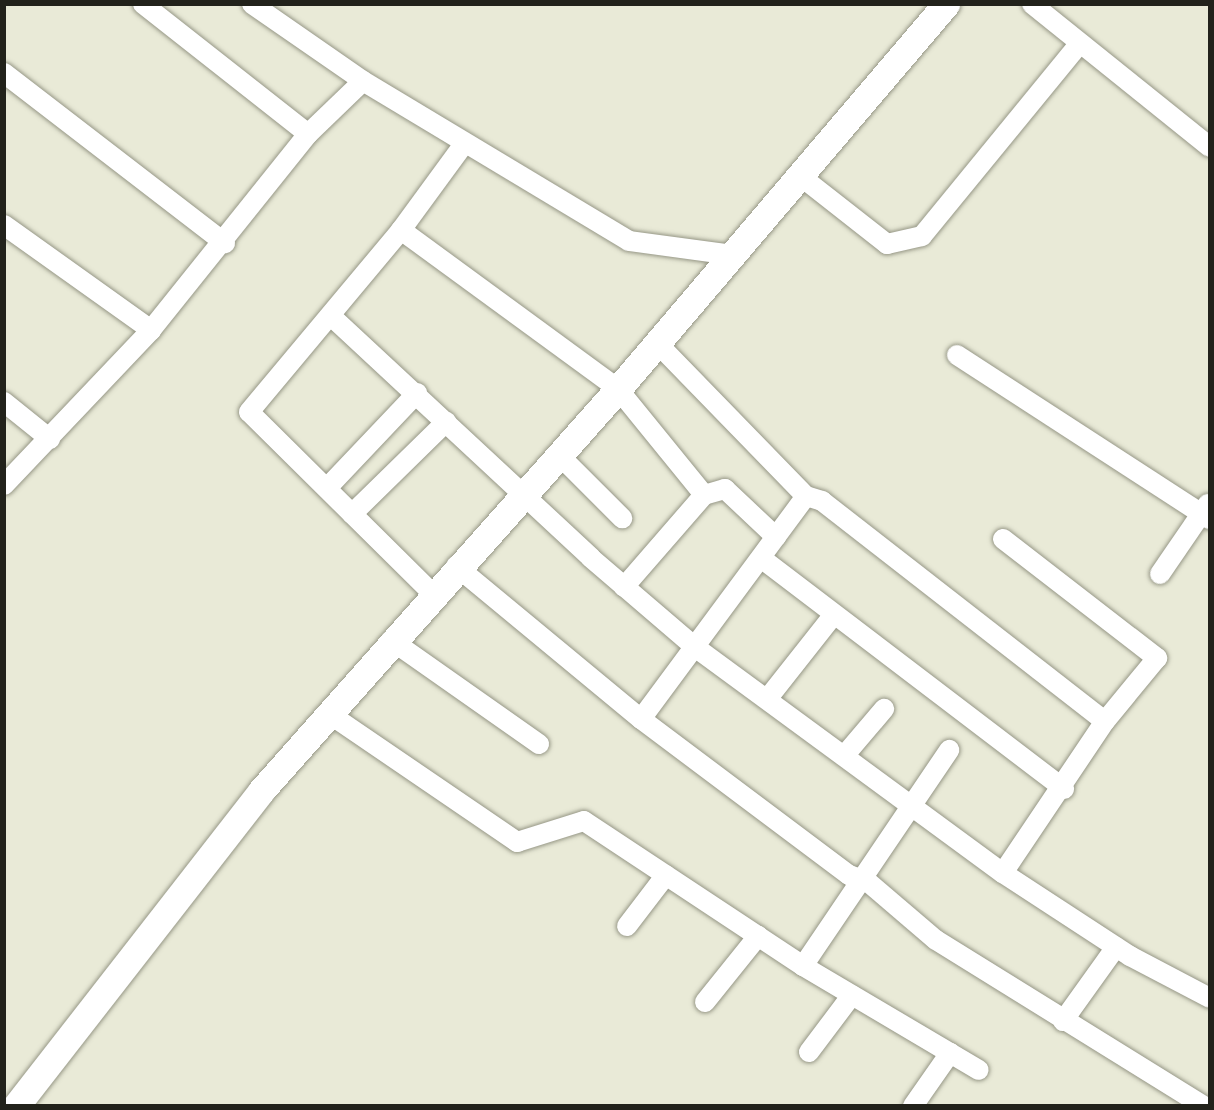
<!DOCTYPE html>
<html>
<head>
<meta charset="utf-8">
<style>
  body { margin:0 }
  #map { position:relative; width:1214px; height:1110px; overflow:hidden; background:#e9ead7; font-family:"Archivo Narrow",sans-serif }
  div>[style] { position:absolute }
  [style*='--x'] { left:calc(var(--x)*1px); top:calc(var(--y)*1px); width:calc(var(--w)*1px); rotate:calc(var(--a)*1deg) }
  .roads { filter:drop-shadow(0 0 2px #969786) drop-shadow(0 0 2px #969786) }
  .street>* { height:20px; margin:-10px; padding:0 10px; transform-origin:10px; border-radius:10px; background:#fff }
  .secondary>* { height:27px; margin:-13.5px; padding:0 13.5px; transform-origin:13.5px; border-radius:13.5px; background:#fff }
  span { translate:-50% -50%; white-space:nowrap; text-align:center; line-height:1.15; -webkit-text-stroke:4.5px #e9ead7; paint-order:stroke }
  .frame { position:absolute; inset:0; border:6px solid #22221b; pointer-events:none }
</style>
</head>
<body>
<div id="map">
  <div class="roads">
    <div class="street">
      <i style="--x:143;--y:4;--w:210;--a:38.2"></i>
      <i style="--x:252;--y:4;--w:135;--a:34.7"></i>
      <i style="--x:363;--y:81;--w:310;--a:31"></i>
      <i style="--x:629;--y:241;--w:104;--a:7.7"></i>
      <i style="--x:1032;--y:4;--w:228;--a:38.8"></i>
      <i style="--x:4;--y:73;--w:279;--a:37.6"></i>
      <i style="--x:799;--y:175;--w:112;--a:38.1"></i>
      <i style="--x:887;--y:244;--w:36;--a:-13"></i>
      <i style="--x:922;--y:236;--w:249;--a:-50.7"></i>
      <i style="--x:4;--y:225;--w:181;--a:35.5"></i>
      <i style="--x:401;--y:230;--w:269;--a:36.2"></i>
      <i style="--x:618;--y:389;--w:136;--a:50.9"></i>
      <i style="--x:331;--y:316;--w:355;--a:42.9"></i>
      <i style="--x:591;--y:558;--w:137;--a:40.6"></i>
      <i style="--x:695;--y:647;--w:382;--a:36.3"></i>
      <i style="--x:1003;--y:873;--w:152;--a:33.2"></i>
      <i style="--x:1130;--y:956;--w:90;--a:27.7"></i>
      <i style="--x:657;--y:343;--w:214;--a:45.8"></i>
      <i style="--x:806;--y:496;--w:17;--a:17"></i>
      <i style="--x:822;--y:501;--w:358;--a:37.9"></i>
      <i style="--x:957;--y:355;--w:302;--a:33"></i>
      <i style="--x:4;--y:402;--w:59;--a:38.8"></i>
      <i style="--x:558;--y:454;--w:91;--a:45"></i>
      <i style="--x:4;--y:485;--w:214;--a:-46.5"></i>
      <i style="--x:151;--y:330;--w:251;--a:-51.3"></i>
      <i style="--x:308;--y:134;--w:76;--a:-43.9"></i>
      <i style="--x:327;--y:488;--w:131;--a:-46.5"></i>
      <i style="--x:352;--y:514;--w:132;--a:-44.4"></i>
      <i style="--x:1003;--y:539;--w:195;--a:37.7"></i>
      <i style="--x:1157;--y:658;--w:82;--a:129.5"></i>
      <i style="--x:1105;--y:721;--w:183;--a:123.9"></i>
      <i style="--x:761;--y:558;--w:381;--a:37.3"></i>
      <i style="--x:456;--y:566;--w:240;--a:39.6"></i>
      <i style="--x:641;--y:719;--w:260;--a:36.9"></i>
      <i style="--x:849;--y:875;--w:20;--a:20"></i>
      <i style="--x:868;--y:882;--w:89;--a:40.5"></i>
      <i style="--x:936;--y:940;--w:315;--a:31.8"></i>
      <i style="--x:1160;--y:574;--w:85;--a:-55.6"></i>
      <i style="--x:624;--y:587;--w:122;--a:-49"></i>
      <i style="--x:704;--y:495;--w:22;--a:-16"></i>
      <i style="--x:725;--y:489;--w:70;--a:43.3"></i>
      <i style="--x:432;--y:593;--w:257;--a:-135.3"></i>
      <i style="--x:249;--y:412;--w:237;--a:-50.1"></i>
      <i style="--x:401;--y:230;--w:107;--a:-53.8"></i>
      <i style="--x:391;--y:640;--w:181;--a:35.1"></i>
      <i style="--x:768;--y:698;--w:103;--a:-51.7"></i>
      <i style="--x:328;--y:713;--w:229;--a:34.3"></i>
      <i style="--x:517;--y:842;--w:70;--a:-17.4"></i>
      <i style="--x:584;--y:821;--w:263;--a:33.5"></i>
      <i style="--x:803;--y:966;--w:204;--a:30.6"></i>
      <i style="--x:641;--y:719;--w:277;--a:-53.5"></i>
      <i style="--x:844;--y:756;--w:62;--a:-49.6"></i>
      <i style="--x:627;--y:926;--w:64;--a:-52.6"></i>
      <i style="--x:803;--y:966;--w:261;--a:-55.9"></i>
      <i style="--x:705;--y:1002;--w:85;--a:-51.2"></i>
      <i style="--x:1063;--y:1021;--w:91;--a:-54.4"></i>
      <i style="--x:809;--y:1052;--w:71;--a:-53"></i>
      <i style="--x:913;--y:1106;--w:65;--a:-55.1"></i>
    </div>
    <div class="secondary">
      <i style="--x:16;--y:1106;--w:399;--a:-52.1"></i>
      <i style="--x:261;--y:791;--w:538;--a:-48.39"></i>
      <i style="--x:618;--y:389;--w:506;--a:-49.57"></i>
    </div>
  </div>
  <div class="frame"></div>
</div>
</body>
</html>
